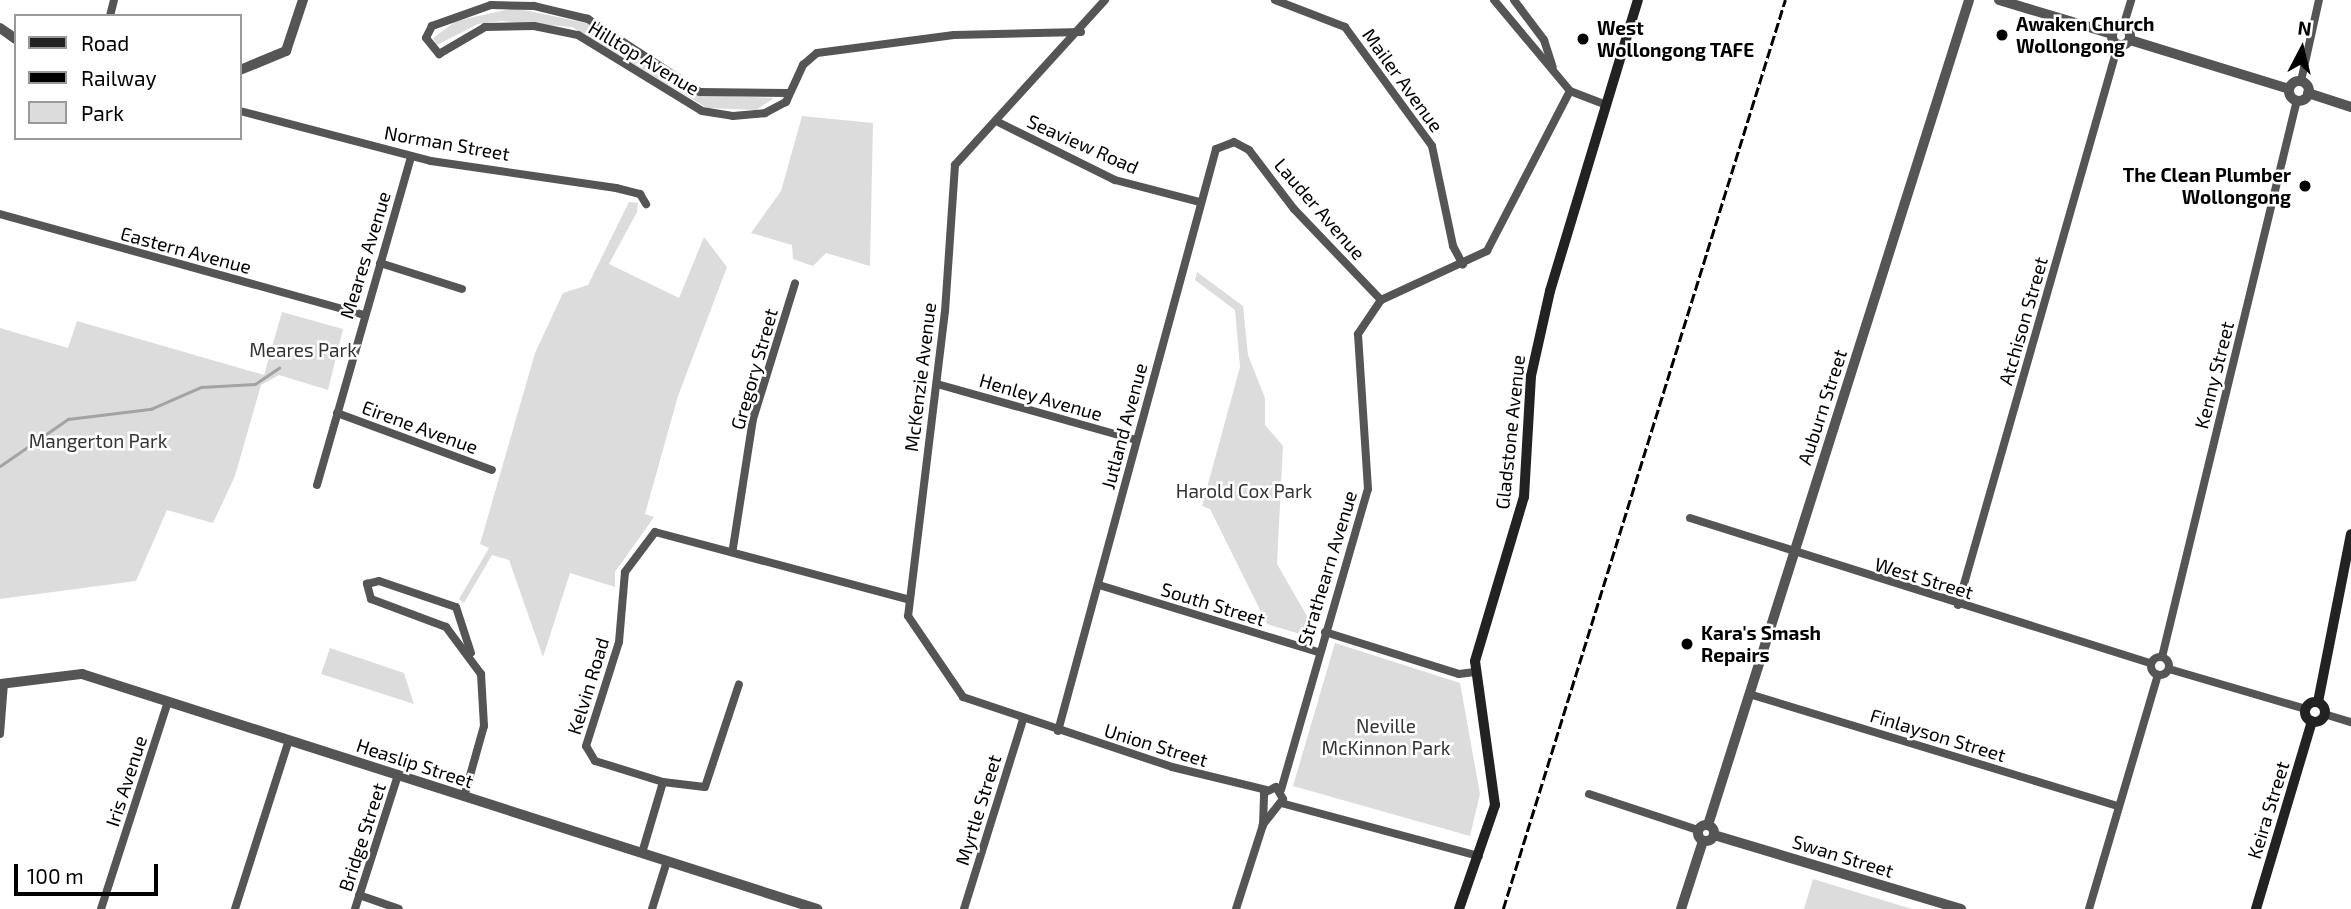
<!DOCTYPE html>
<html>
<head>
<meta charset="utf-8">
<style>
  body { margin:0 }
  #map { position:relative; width:2351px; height:909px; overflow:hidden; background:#fff; font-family:"Exo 2",sans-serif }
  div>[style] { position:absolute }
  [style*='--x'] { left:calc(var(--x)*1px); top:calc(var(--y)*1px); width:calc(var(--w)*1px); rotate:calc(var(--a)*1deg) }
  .green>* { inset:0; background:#dcdcdc }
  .stream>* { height:2.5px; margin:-1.25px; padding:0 1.25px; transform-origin:1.25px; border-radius:1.25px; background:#a3a3a3 }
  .minor>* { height:8px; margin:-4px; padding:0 4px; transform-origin:4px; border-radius:4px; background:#555 }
  .minor>.ring { margin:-4px; padding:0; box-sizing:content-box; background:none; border:8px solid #555; border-radius:50% }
  .tertiary>* { height:10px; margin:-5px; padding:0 5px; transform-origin:5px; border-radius:5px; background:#555 }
  .tertiary>.ring { margin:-5px; padding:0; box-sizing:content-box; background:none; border:10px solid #555; border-radius:50% }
  .secondary>* { height:10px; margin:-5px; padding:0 5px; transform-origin:5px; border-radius:5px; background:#222 }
  .secondary>.ring { margin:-5px; padding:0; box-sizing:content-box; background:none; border:10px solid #222; border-radius:50% }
  .rail>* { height:2.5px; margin-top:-1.25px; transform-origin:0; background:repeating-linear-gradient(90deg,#000 0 10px,transparent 0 13.5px) }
  .dots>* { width:19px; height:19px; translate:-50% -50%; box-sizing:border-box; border:4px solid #fff; border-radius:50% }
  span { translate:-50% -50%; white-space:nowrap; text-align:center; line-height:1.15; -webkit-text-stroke:5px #fff; paint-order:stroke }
  .poi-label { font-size:19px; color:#000; font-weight:700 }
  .left { translate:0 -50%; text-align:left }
  .right { translate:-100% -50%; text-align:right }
  .street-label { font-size:19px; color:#000 }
  .park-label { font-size:19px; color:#333 }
  .legend { position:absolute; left:14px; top:14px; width:228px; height:126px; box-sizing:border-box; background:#fff; border:2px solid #999; margin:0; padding:9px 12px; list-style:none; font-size:21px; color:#000 }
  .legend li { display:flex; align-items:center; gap:14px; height:35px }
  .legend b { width:35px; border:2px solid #999 }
  .north { position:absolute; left:2267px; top:14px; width:70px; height:70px; -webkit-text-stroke:5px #fff; paint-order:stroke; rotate:7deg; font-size:19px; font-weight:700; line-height:28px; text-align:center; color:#000 }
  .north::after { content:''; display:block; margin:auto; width:24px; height:32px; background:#000; clip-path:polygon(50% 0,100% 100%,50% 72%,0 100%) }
  .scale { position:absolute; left:14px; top:864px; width:144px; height:32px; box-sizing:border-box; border:4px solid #000; border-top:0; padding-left:9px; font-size:21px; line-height:24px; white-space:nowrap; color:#000; -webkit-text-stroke:5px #fff; paint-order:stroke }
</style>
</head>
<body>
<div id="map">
  <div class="green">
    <i style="clip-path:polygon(515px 8px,590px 24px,698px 95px,774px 98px,756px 110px,707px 108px,572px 27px,501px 21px,478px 24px,437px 45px,433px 38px,456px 21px)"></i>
    <i style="clip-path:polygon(802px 116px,873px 123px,870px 266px,826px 253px,813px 266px,793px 259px,792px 245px,751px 233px,781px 191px)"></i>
    <i style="clip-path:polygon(629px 202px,638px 203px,637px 212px,609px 264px,679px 298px,704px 237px,727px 267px,678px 396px,645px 514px,654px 517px,615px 572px,615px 587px,570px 573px,543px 657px,509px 560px,492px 555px,464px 603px,459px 599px,489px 548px,480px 544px,535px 353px,563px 293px,588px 285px)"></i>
    <i style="clip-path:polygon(1197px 272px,1243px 306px,1248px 355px,1265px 398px,1265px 425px,1283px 446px,1277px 564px,1311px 623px,1307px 636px,1267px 624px,1210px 509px,1202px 506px,1240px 367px,1235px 310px,1195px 280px)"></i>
    <i style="clip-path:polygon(282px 312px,343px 329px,328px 390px,279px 375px,261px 385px,235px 476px,213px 523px,167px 510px,136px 581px,0 599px,0 328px,68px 348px,77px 321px,264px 375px)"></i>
    <i style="clip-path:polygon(1335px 643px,1460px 683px,1480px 794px,1470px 836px,1293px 786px)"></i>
    <i style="clip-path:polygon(330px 648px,404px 673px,414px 704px,321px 674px)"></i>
    <i style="clip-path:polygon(1813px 879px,1912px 909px,1804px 909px)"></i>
  </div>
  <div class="stream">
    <i style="--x:0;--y:466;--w:83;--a:-34.7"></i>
    <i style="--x:68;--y:419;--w:84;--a:-6.9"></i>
    <i style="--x:151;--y:409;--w:55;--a:-23.7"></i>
    <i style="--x:201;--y:387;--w:54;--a:-3.2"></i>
    <i style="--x:255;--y:384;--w:29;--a:-34"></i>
  </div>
  <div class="minor">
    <i style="--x:1105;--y:0;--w:223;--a:132.3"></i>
    <i style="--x:955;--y:165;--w:146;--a:93.9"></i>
    <i style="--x:945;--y:311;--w:307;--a:96.9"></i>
    <i style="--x:908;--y:616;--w:98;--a:55.8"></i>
    <i style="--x:963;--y:697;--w:220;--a:18.5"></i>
    <i style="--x:1172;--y:767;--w:97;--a:13.7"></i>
    <i style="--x:1275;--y:0;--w:75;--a:21.1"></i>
    <i style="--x:1345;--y:27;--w:147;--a:53.8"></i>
    <i style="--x:1432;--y:146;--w:102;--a:78.1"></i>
    <i style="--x:1453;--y:246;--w:21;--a:62"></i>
    <i style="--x:1494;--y:0;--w:119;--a:50.1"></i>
    <i style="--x:1570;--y:91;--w:39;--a:21"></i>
    <i style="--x:1514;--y:0;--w:50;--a:53.1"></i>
    <i style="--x:1544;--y:40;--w:28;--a:72"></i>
    <i style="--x:110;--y:16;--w:16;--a:-76"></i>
    <i style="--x:2123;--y:27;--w:28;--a:-73"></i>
    <i style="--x:2301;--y:81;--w:83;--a:-77.5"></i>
    <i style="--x:789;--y:93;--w:89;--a:-179.4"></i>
    <i style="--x:700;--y:92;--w:134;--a:-146.9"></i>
    <i style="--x:588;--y:19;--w:56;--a:-166.5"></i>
    <i style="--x:534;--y:6;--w:43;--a:-178.7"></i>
    <i style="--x:491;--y:5;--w:63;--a:160.4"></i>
    <i style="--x:432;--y:26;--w:13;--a:117"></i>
    <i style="--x:426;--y:38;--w:21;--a:51"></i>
    <i style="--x:439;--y:54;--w:53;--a:-30.4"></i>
    <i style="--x:485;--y:27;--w:49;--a:-1.2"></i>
    <i style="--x:534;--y:26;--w:45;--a:11.6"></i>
    <i style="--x:578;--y:35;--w:145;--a:31.5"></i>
    <i style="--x:702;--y:111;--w:31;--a:9"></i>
    <i style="--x:733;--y:116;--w:32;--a:-5"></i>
    <i style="--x:765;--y:113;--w:24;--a:-28"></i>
    <i style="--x:786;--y:102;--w:41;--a:-65.3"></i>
    <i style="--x:803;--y:65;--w:18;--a:-41"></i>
    <i style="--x:817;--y:53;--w:138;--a:-7.5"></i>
    <i style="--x:954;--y:35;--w:127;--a:-1.4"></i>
    <i style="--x:240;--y:111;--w:197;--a:14.7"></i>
    <i style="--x:431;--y:161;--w:187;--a:8.3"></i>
    <i style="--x:616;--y:188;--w:25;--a:14"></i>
    <i style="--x:640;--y:194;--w:12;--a:59"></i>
    <i style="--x:996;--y:121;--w:133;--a:26.4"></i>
    <i style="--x:1115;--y:180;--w:88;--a:14.5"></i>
    <i style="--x:0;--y:214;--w:377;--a:15.5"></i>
    <i style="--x:380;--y:263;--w:86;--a:17.6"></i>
    <i style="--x:937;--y:384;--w:207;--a:15.7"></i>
    <i style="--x:337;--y:413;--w:165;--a:20.2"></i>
    <i style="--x:317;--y:485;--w:341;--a:-74"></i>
    <i style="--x:1690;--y:518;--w:483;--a:17.5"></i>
    <i style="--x:733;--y:548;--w:131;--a:-81.2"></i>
    <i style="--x:753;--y:419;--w:142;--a:-72.8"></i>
    <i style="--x:1099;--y:585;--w:229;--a:17"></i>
    <i style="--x:1958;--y:605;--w:582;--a:-74.05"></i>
    <i style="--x:1325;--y:632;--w:140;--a:17.4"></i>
    <i style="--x:1459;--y:674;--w:16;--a:-7"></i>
    <i class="ring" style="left:2151px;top:657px;width:10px;height:10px"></i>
    <i style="--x:2162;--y:657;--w:573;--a:-76.38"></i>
    <i style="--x:2169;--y:669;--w:143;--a:16.3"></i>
    <i style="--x:1749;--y:694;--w:386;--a:16.9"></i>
    <i style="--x:2324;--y:714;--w:28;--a:17"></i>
    <i style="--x:1058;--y:731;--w:603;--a:-74.81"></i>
    <i style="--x:1216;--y:149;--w:19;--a:-21"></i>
    <i style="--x:1234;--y:142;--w:17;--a:28"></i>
    <i style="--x:1249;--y:150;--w:74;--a:52.7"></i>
    <i style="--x:1294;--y:209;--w:126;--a:46.3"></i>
    <i style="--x:0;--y:734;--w:51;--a:-85.5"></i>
    <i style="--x:663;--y:782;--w:42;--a:6.8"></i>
    <i style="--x:705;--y:787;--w:108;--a:-71.7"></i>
    <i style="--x:1281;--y:790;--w:313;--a:-73.9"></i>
    <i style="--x:1368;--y:489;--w:155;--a:-93.7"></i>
    <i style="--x:1358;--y:334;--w:41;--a:-55.9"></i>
    <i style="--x:1381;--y:300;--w:117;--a:-24.8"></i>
    <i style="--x:1487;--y:251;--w:180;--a:-62.6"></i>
    <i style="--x:1589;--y:794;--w:115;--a:18.3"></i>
    <i style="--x:464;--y:797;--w:74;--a:-74.3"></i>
    <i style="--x:484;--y:726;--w:52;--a:-93.3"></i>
    <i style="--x:481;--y:674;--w:59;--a:-126.7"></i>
    <i style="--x:446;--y:627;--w:80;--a:-159.5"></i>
    <i style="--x:371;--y:599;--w:16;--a:-105"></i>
    <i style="--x:367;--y:584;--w:12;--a:-14"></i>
    <i style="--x:379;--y:581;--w:81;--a:18.7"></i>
    <i style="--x:456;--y:607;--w:48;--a:71.9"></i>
    <i style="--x:1281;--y:803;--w:205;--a:15"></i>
    <i style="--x:642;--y:853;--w:74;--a:-73.5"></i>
    <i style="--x:663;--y:782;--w:71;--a:-162.8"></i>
    <i style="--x:595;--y:761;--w:17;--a:-121"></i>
    <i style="--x:586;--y:746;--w:109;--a:-72.4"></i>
    <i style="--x:619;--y:642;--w:70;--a:-85.1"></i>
    <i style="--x:625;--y:572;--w:50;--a:-53.1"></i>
    <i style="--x:655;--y:532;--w:260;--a:14.9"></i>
    <i style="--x:359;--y:895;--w:42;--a:19.3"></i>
    <i style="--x:101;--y:909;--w:218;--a:-72.1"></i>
    <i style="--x:235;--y:909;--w:177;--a:-72.3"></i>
    <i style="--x:355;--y:909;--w:141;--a:-72.2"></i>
    <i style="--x:652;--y:909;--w:50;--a:-72.6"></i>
    <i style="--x:964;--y:909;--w:198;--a:-72.7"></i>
    <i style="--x:1236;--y:909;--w:88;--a:-72.2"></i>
    <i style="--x:1263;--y:825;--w:32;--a:-88"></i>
    <i style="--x:1264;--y:793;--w:13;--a:-27"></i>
    <i style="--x:1276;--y:787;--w:14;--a:60"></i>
    <i style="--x:1283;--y:799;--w:33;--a:128"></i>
    <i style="--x:2089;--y:909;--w:244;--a:-73.6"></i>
  </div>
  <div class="tertiary">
    <i style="--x:1999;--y:0;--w:118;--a:16.7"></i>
    <i class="ring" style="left:2112px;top:27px;width:8px;height:8px"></i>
    <i style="--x:0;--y:28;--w:19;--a:35"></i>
    <i style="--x:2130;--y:40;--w:166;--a:17.1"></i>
    <i style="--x:240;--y:70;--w:50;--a:-22.4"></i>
    <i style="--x:286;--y:51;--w:54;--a:-71.6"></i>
    <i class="ring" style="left:2289px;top:81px;width:10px;height:10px"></i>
    <i style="--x:2308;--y:93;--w:45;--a:18"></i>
    <i style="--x:0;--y:684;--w:83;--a:-7"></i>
    <i style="--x:82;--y:674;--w:772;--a:17.73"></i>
    <i class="ring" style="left:1698px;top:825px;width:6px;height:6px"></i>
    <i style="--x:1708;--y:825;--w:865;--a:-72.44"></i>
    <i style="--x:1714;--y:835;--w:258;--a:16.7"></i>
    <i style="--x:1681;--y:909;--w:71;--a:-72.1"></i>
  </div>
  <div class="secondary">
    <i style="--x:2318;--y:702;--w:171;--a:-78.9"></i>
    <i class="ring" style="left:2305px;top:702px;width:10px;height:10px"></i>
    <i style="--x:1459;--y:909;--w:110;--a:-70.9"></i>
    <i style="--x:1495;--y:805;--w:145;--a:-97.9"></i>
    <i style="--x:1475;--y:661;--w:171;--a:-73.4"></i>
    <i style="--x:1524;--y:497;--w:121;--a:-86.7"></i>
    <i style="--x:1531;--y:376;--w:87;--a:-77.4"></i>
    <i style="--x:1550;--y:291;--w:304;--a:-73.2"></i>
    <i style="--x:2256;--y:909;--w:196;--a:-73.4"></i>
  </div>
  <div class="rail">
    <i style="--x:1503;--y:909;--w:952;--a:-72.76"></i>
  </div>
  <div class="dots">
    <i style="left:2002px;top:35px;background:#000"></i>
    <i style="left:1583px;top:39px;background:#000"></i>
    <i style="left:2305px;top:186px;background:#000"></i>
    <i style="left:1687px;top:644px;background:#000"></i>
  </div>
  <div class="poi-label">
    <span class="left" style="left:2016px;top:35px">Awaken Church<br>Wollongong</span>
    <span class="left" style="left:1597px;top:39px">West<br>Wollongong TAFE</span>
    <span class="right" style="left:2291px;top:186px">The Clean Plumber<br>Wollongong</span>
    <span class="left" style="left:1701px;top:644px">Kara's Smash<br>Repairs</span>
  </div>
  <div class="street-label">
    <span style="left:644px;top:58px;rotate:31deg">Hilltop Avenue</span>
    <span style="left:1403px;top:80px;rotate:54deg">Mailer Avenue</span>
    <span style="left:447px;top:143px;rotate:10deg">Norman Street</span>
    <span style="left:1083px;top:144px;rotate:24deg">Seaview Road</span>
    <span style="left:1320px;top:209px;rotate:49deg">Lauder Avenue</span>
    <span style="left:186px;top:250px;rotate:15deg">Eastern Avenue</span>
    <span style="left:365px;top:255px;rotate:-73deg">Meares Avenue</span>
    <span style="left:2023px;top:321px;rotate:-74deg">Atchison Street</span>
    <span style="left:754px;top:369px;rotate:-74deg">Gregory Street</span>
    <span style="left:2214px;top:375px;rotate:-76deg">Kenny Street</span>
    <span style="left:920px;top:377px;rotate:-83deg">McKenzie Avenue</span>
    <span style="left:1041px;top:397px;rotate:16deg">Henley Avenue</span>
    <span style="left:1822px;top:407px;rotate:-72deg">Auburn Street</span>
    <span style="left:1124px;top:426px;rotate:-75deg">Jutland Avenue</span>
    <span style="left:420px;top:427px;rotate:20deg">Eirene Avenue</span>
    <span style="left:1510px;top:432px;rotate:-84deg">Gladstone Avenue</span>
    <span style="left:1327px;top:568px;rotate:-73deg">Strathearn Avenue</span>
    <span style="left:1924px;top:578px;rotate:17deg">West Street</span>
    <span style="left:1213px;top:604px;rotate:17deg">South Street</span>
    <span style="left:588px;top:686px;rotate:-73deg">Kelvin Road</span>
    <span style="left:1938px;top:735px;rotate:17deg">Finlayson Street</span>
    <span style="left:1156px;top:745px;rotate:17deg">Union Street</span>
    <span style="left:415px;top:763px;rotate:18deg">Heaslip Street</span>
    <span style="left:126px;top:781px;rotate:-72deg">Iris Avenue</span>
    <span style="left:978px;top:810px;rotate:-73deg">Myrtle Street</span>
    <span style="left:2268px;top:810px;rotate:-73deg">Keira Street</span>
    <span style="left:362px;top:837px;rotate:-72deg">Bridge Street</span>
    <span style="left:1843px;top:856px;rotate:17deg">Swan Street</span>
  </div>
  <div class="park-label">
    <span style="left:303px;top:350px">Meares Park</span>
    <span style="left:98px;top:441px">Mangerton Park</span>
    <span style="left:1244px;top:491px">Harold Cox Park</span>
    <span style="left:1386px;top:737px">Neville<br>McKinnon Park</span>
  </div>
  <ul class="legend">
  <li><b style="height:9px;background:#222"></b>Road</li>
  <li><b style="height:9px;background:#000"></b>Railway</li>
  <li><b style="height:19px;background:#dcdcdc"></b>Park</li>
  </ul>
  <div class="north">N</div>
  <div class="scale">100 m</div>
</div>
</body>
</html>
